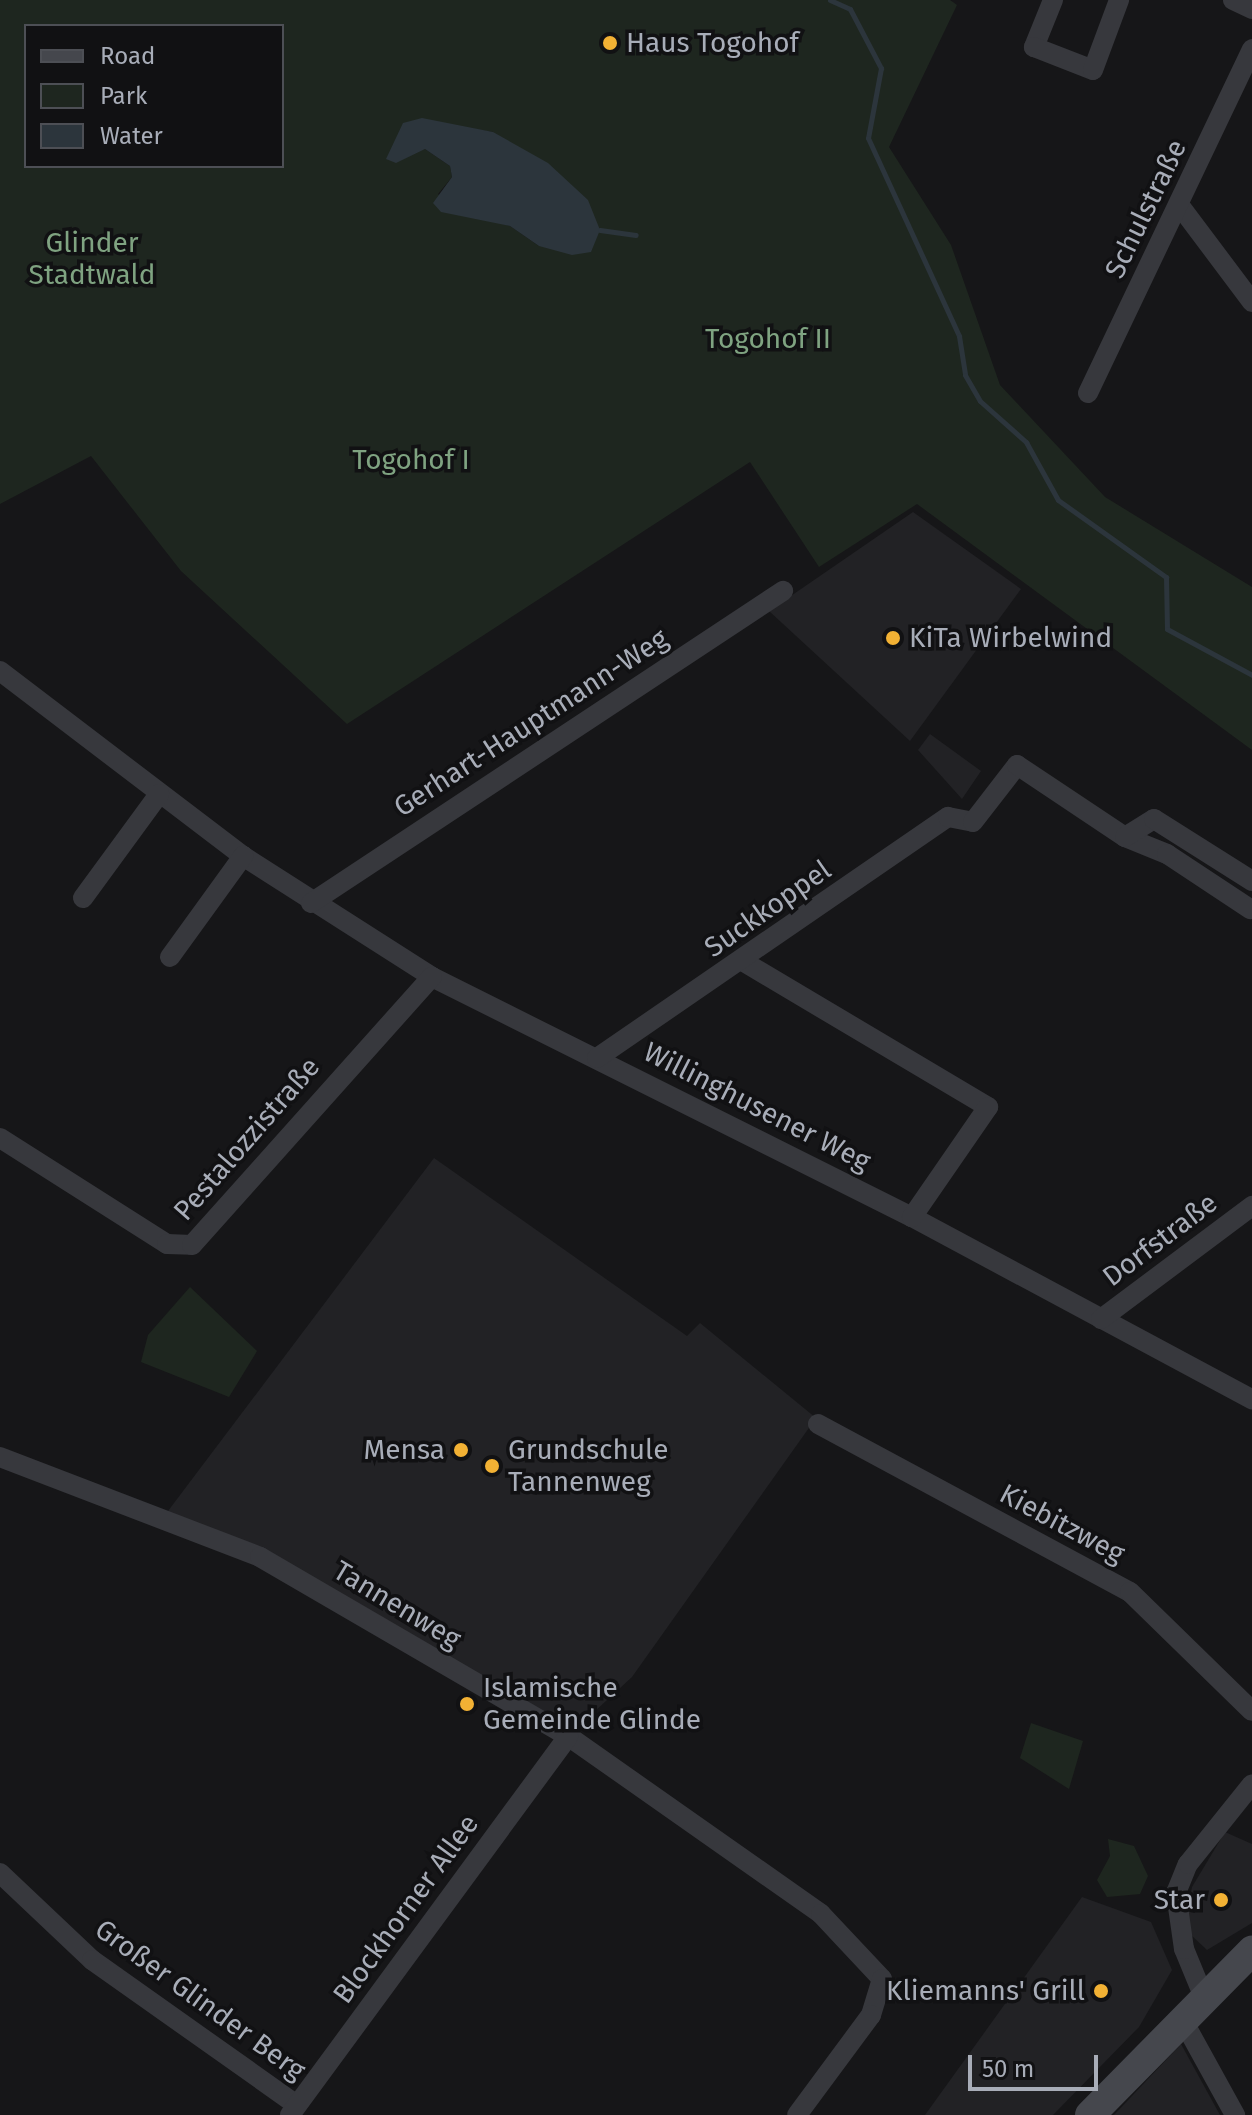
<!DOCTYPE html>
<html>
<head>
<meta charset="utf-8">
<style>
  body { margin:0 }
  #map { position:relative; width:1252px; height:2115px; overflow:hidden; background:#161618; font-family:"Fira Sans",sans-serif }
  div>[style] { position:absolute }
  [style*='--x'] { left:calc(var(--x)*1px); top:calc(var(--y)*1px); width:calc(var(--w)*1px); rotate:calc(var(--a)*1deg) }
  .built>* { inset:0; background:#222225 }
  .green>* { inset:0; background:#1e261f }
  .water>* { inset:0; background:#2c353c }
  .stream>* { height:5px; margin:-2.5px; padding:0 2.5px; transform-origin:2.5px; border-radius:2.5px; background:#2c353c }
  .street>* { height:20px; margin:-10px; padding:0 10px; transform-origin:10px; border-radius:10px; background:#37383d }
  .secondary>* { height:30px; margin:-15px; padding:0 15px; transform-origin:15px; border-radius:15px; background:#45474d }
  .dots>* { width:22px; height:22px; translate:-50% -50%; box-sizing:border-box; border:4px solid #111113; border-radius:50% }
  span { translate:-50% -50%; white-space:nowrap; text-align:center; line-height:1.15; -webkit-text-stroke:7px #111113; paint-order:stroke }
  .poi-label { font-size:28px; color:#a8adb8 }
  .left { translate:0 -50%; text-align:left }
  .right { translate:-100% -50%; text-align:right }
  .street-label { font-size:28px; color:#a8adb8 }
  .park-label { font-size:28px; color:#7fa381 }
  .legend { position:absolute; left:24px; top:24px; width:260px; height:144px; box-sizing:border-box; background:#111113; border:2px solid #4d4f55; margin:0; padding:10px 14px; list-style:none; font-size:24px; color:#a8adb8 }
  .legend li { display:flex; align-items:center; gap:16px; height:40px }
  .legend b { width:40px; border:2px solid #4d4f55 }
  .scale { position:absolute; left:968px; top:2055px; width:130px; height:36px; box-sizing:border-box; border:4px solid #a8adb8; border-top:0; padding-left:10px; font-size:24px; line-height:28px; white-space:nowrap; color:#a8adb8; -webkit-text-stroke:6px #111113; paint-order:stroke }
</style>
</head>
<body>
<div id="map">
  <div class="built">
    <i style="clip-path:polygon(913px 512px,1021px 589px,910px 741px,769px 611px)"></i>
    <i style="clip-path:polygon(930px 734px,981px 771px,962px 799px,918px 750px)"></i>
    <i style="clip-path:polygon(434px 1158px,687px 1336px,700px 1323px,816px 1418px,632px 1677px,568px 1736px,165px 1515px)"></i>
    <i style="clip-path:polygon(1225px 1832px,1252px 1844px,1252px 1923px,1207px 1950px,1190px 1934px,1187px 1913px,1192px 1887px)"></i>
    <i style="clip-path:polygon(1082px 1897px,1151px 1922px,1172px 1970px,1139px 2027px,1053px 2115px,925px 2115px)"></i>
    <i style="clip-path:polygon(1181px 2044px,1220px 2115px,1114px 2115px)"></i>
  </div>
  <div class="green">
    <i style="clip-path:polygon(evenodd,0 0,950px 0,957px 5px,889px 147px,951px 245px,1000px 385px,1105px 497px,1252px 587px,1252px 750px,917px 504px,819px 567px,750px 462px,347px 724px,181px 571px,91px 456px,0 504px,0 0,26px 26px,282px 26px,282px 166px,26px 166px,26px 26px,0 0,460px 127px,493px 132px,539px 246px,510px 226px,456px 211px,438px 194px,452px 177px,450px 166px,425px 149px,409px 153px,460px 127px)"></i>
    <i style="clip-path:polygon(190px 1287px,257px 1351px,229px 1397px,141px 1362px,148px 1335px)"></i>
    <i style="clip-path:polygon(1031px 1723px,1083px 1741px,1069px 1789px,1020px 1758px)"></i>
    <i style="clip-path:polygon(1108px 1839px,1134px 1846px,1148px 1876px,1140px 1894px,1107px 1897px,1097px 1880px,1110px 1856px)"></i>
  </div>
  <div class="water">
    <i style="clip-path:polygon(422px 118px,493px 132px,548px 163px,588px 200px,600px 230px,591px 252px,572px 255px,539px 246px,510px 226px,441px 212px,433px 203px,452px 177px,450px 166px,425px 149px,396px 163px,386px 159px,403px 123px)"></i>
  </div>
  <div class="stream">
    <i style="--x:830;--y:0;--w:22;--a:24"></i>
    <i style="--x:850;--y:9;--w:67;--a:62.3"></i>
    <i style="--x:881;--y:68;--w:71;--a:100.5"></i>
    <i style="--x:868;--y:138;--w:218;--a:65.3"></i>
    <i style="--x:959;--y:336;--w:39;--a:81"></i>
    <i style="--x:965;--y:375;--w:30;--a:60"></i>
    <i style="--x:980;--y:401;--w:62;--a:41.7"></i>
    <i style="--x:1026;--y:442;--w:66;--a:61.1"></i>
    <i style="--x:1058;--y:500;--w:133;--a:35.5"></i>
    <i style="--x:1166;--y:577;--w:52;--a:88.9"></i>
    <i style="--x:1167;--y:629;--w:97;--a:28.4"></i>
    <i style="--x:600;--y:230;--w:36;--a:8"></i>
  </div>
  <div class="street">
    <i style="--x:1053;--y:0;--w:51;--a:112"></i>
    <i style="--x:1034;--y:47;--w:63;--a:21.3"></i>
    <i style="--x:1093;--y:70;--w:75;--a:-69.6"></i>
    <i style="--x:1233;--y:0;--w:21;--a:25"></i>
    <i style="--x:1180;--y:206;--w:120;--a:53.1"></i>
    <i style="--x:1088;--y:393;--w:381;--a:-64.5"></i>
    <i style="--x:0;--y:671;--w:305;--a:37.3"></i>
    <i style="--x:243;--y:856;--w:224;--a:32.6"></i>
    <i style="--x:432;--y:977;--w:537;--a:26.57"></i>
    <i style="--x:912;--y:1217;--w:386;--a:28.2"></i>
    <i style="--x:1125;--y:837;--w:45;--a:22"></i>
    <i style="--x:1167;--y:854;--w:100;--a:33.5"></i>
    <i style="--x:83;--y:898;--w:129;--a:-53.8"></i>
    <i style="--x:311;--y:903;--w:566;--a:-33.47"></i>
    <i style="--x:170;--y:957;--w:125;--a:-54.1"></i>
    <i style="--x:744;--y:962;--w:284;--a:30.7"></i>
    <i style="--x:988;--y:1107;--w:134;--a:124.6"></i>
    <i style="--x:597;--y:1058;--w:426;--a:-34.5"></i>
    <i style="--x:948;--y:817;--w:25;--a:11"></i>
    <i style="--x:973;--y:822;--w:72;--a:-52.3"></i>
    <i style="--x:1017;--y:765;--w:130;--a:33.7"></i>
    <i style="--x:1125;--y:837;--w:34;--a:-32"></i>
    <i style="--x:1154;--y:819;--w:116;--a:32.3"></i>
    <i style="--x:0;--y:1138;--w:198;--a:32.4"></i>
    <i style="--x:167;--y:1244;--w:25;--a:2"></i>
    <i style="--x:192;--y:1245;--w:360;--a:-48.2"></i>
    <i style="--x:1101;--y:1319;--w:189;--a:-36.8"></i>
    <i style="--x:818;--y:1424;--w:354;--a:28.3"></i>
    <i style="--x:1130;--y:1592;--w:170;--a:44.3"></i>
    <i style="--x:0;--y:1457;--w:279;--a:21"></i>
    <i style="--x:260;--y:1557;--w:356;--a:30.2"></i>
    <i style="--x:568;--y:1736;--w:309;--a:35.1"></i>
    <i style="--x:821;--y:1914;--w:89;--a:46.8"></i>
    <i style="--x:882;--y:1979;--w:38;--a:107"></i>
    <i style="--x:871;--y:2015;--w:124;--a:126.5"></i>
    <i style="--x:0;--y:1873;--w:127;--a:43.4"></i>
    <i style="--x:92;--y:1960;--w:251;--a:35.3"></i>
    <i style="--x:1203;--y:1995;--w:50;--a:-112.4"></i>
    <i style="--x:1184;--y:1949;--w:57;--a:-98.1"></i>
    <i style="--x:1176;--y:1893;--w:31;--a:-68"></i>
    <i style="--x:1188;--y:1864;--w:102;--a:-51.3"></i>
    <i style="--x:1181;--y:2017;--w:112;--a:61.1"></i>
    <i style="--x:290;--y:2115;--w:470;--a:-53.7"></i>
  </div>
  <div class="secondary">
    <i style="--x:1090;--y:2115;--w:231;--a:-45.4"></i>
  </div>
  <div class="dots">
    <i style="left:610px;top:43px;background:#f2b134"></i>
    <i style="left:893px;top:638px;background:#f2b134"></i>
    <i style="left:461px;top:1450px;background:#f2b134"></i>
    <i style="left:492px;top:1466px;background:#f2b134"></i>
    <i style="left:467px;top:1704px;background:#f2b134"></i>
    <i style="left:1221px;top:1900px;background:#f2b134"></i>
    <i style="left:1101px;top:1991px;background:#f2b134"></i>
  </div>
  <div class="poi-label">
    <span class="left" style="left:626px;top:43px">Haus Togohof</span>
    <span class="left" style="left:909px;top:638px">KiTa Wirbelwind</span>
    <span class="right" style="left:445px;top:1450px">Mensa</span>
    <span class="left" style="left:508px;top:1466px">Grundschule<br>Tannenweg</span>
    <span class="left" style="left:483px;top:1704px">Islamische<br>Gemeinde Glinde</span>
    <span class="right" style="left:1205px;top:1900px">Star</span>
    <span class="right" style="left:1085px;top:1991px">Kliemanns' Grill</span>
  </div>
  <div class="street-label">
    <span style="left:1146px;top:209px;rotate:-64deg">Schulstraße</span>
    <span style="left:531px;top:723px;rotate:-33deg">Gerhart-Hauptmann-Weg</span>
    <span style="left:768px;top:909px;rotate:-35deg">Suckkoppel</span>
    <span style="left:757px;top:1107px;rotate:27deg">Willinghusener Weg</span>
    <span style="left:247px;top:1139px;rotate:-49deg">Pestalozzistraße</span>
    <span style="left:1160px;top:1240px;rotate:-37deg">Dorfstraße</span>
    <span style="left:1062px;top:1524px;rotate:28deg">Kiebitzweg</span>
    <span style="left:397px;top:1605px;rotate:31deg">Tannenweg</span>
    <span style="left:406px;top:1909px;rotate:-54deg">Blockhorner Allee</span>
    <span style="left:200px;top:2000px;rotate:36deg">Großer Glinder Berg</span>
  </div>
  <div class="park-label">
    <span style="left:92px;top:259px">Glinder<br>Stadtwald</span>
    <span style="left:768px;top:339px">Togohof II</span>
    <span style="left:411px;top:460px">Togohof I</span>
  </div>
  <ul class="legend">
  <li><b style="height:10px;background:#45474d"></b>Road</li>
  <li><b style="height:22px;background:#1e261f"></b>Park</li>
  <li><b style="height:22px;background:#2c353c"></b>Water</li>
  </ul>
  <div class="scale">50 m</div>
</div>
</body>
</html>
